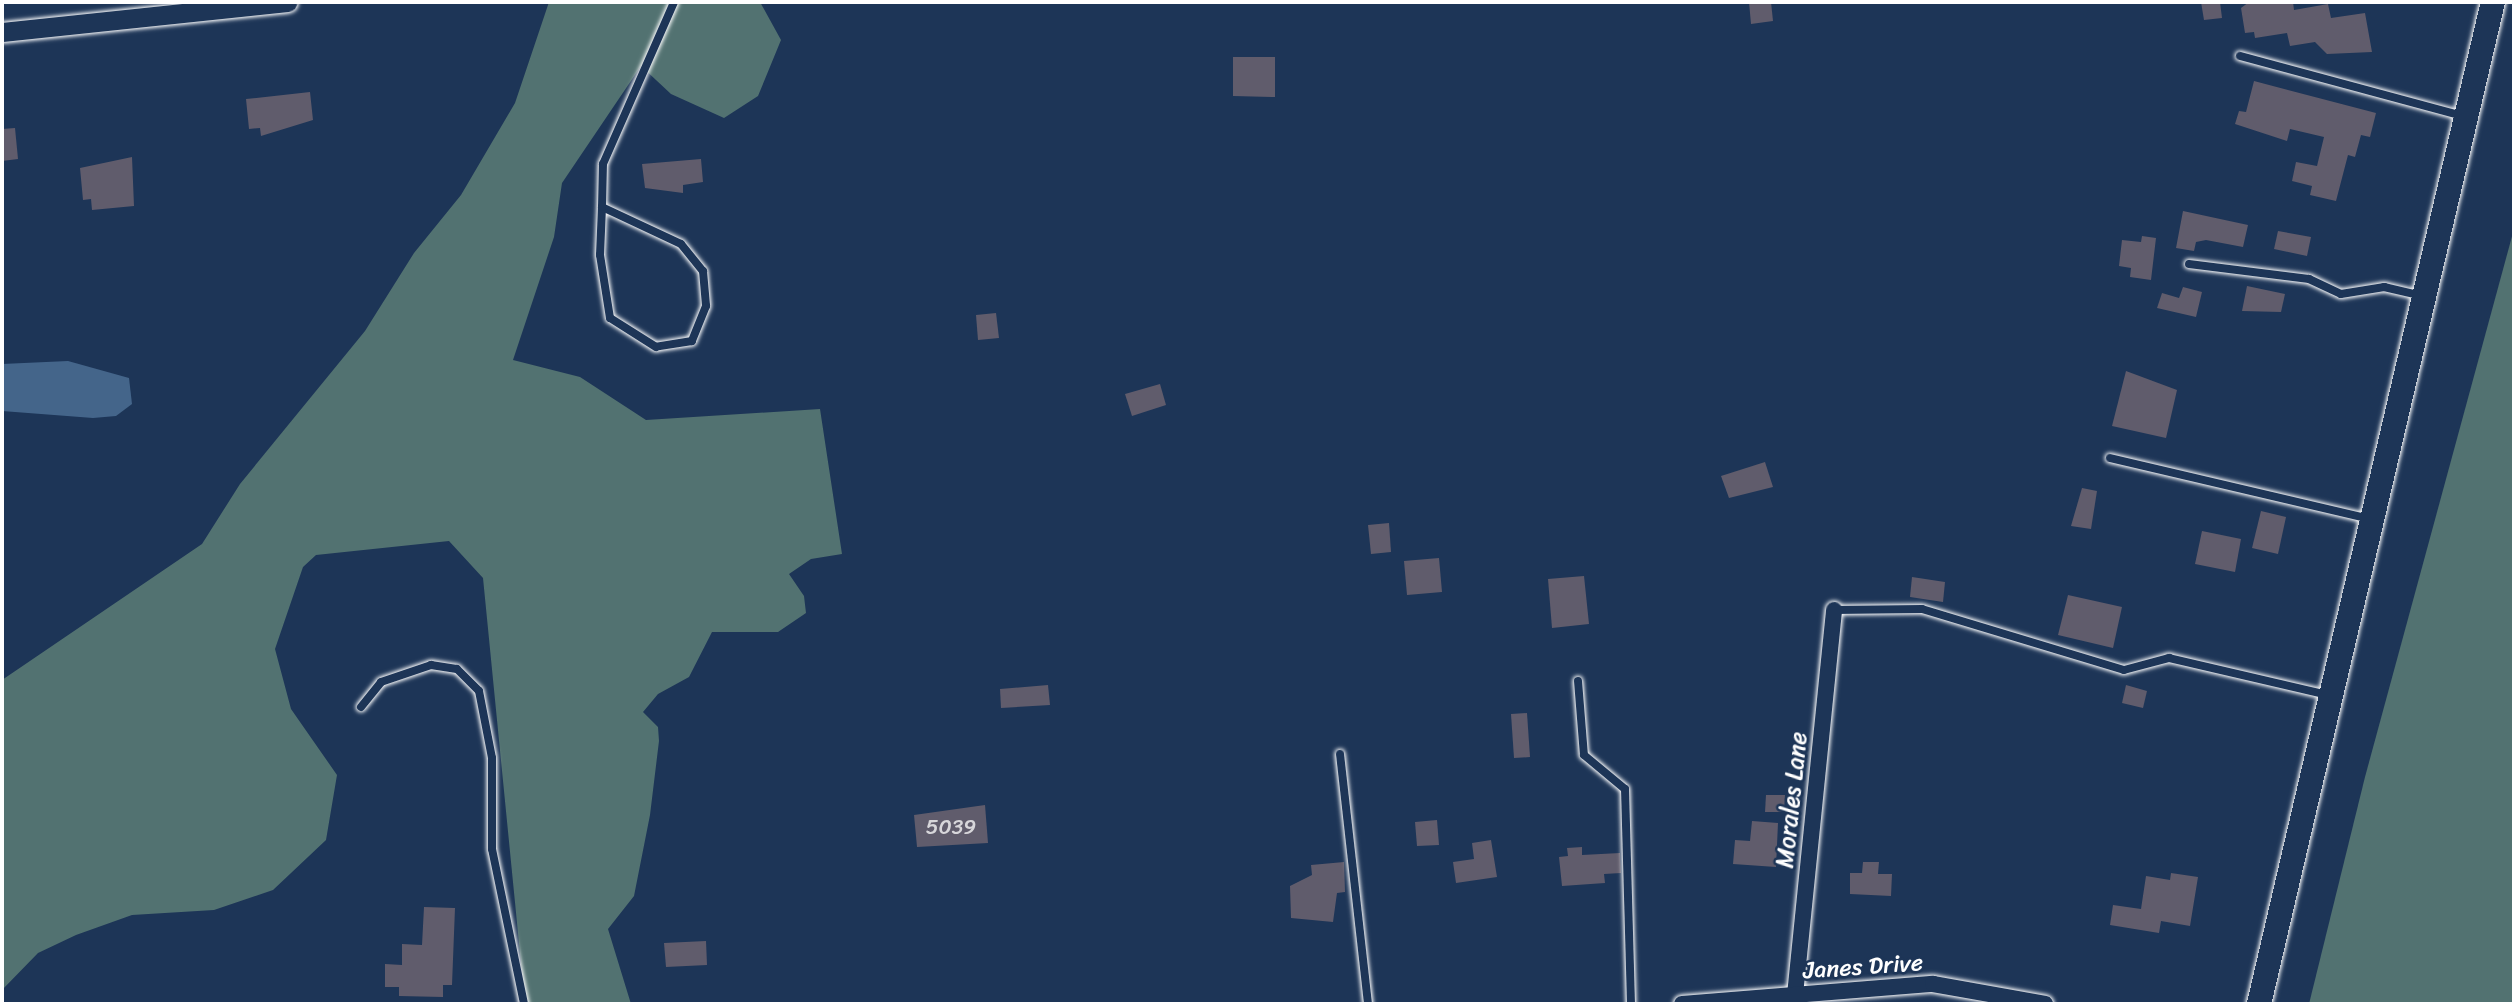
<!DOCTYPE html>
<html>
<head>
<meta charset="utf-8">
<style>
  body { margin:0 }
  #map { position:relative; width:2516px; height:1006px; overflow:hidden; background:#1d3557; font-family:Sriracha,sans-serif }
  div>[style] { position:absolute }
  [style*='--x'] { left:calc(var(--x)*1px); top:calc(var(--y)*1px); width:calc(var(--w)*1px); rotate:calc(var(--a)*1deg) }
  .green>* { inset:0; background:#527271 }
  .water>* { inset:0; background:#44658a }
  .building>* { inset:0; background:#605c6c }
  .roads { filter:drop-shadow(0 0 2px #fff) drop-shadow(0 0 2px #fff) }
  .service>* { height:8px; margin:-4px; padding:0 4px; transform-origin:4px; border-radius:4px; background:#1d3557 }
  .minor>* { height:16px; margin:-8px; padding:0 8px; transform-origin:8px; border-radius:8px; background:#1d3557 }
  .tertiary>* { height:19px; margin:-9.5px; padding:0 9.5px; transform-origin:9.5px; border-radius:9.5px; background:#1d3557 }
  .primary>* { height:24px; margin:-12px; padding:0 12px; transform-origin:12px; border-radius:12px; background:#1d3557 }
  span { translate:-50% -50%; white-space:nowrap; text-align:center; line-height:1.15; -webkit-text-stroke:5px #1d3557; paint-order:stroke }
  .number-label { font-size:21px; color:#d7d6da }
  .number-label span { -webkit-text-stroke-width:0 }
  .street-label { font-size:24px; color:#fff }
  .frame { position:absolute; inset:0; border:4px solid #fff; pointer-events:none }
</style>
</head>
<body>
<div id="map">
  <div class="green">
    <i style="clip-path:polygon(549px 2px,760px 2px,781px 40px,758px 96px,724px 118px,671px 94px,641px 66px,562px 183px,554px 237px,513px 360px,580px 377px,646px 420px,820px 409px,842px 554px,811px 559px,789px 574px,804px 596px,806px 613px,778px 632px,712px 632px,689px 677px,658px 694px,643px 712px,658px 727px,659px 741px,650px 815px,634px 896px,608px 929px,631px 1004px,525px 1004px,483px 578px,449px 541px,316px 555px,303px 567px,275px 649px,291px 709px,337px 775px,326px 840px,273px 890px,214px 910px,132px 915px,76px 935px,38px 953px,2px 990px,2px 680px,202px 544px,240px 484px,365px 331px,414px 253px,461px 195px,515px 103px)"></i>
    <i style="clip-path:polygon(2514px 229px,2514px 1004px,2309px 1004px,2365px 777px)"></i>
  </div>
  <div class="water">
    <i style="clip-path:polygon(68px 361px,129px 378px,132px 404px,116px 416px,93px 418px,2px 411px,2px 364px)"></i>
  </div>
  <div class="building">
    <i style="clip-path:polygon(1749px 2px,1771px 2px,1773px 21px,1751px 24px)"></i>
    <i style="clip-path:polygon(2201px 2px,2220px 2px,2222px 18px,2204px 20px)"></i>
    <i style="clip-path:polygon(2249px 2px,2293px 2px,2294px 10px,2328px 4px,2331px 18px,2365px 13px,2372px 52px,2327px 54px,2315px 42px,2290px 46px,2287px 33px,2255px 38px,2254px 32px,2245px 33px,2241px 8px)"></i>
    <i style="clip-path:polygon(1233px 57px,1275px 57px,1275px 97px,1233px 96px)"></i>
    <i style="clip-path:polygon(2254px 81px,2376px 113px,2370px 137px,2361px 135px,2355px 157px,2348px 155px,2336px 201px,2310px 195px,2312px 186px,2292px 181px,2296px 162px,2317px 166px,2324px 137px,2290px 129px,2287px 141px,2235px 124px,2239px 111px,2246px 112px)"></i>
    <i style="clip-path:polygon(310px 92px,313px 120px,261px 136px,260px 128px,249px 129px,246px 99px)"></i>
    <i style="clip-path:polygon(15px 128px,18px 159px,2px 161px,2px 129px)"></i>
    <i style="clip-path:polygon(132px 157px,134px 206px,92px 210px,91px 199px,83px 200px,80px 168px)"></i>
    <i style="clip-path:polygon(701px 159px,703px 182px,683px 185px,683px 193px,645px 188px,642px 164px)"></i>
    <i style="clip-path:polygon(2183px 211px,2248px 225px,2243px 247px,2206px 240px,2196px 242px,2194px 251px,2176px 248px)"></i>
    <i style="clip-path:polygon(2278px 231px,2311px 237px,2307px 256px,2274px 249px)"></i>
    <i style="clip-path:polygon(2142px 236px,2156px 238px,2151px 280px,2130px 277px,2131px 268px,2119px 266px,2122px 240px,2141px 242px)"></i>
    <i style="clip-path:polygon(2247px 286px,2285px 294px,2281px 312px,2242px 311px)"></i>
    <i style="clip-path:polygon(2183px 287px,2202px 292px,2196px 317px,2157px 308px,2162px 293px,2179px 298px)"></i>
    <i style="clip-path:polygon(996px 313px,999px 338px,978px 340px,976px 315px)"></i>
    <i style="clip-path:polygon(2126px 371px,2177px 390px,2166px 438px,2112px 426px)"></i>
    <i style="clip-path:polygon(1160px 384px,1166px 405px,1132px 416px,1125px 394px)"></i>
    <i style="clip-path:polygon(1765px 462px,1773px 487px,1729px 498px,1721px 476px)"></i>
    <i style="clip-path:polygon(2082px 488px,2097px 491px,2091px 529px,2071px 526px)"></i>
    <i style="clip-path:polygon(2261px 511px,2286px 517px,2278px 554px,2252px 548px)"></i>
    <i style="clip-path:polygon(1389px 523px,1391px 552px,1371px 554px,1368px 525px)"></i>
    <i style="clip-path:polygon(2202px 531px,2241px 539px,2235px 572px,2195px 564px)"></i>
    <i style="clip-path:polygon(1439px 558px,1442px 592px,1407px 595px,1404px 561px)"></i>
    <i style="clip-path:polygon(1584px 576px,1589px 624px,1552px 628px,1548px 579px)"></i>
    <i style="clip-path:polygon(1912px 577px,1945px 582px,1943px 602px,1910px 597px)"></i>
    <i style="clip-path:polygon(2068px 595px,2122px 607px,2113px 648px,2058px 635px)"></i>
    <i style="clip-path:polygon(1048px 685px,1050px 705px,1001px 708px,1000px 689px)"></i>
    <i style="clip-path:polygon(2126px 685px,2147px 691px,2143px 708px,2122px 703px)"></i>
    <i style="clip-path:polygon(1527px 713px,1530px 757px,1514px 758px,1511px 714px)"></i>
    <i style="clip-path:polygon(1766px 795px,1785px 795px,1784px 812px,1765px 812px)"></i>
    <i style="clip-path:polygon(985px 805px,988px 843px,917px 847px,914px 815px)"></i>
    <i style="clip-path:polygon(1437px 820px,1439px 845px,1417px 846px,1415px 822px)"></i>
    <i style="clip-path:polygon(1752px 821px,1778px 823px,1776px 867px,1733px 864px,1735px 840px,1750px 841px)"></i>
    <i style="clip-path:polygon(1491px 840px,1497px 877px,1456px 883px,1453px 862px,1474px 859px,1472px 843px)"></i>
    <i style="clip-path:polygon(1582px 847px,1582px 855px,1620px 853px,1621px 873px,1604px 874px,1605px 883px,1562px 886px,1559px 857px,1568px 856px,1567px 848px)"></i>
    <i style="clip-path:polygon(1344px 862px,1345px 892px,1337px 893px,1333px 922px,1291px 918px,1290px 886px,1312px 875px,1311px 865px)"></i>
    <i style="clip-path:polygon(1863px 862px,1879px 862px,1878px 874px,1892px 874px,1891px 896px,1850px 894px,1850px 873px,1862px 873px)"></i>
    <i style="clip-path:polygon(2171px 873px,2198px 877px,2190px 926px,2161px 921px,2159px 933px,2110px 925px,2113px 905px,2141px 909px,2146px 876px,2170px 880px)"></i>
    <i style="clip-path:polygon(424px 907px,455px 908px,452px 985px,443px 985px,443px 997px,399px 996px,399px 987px,385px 987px,385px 964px,402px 965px,402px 944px,422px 945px)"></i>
    <i style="clip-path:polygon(706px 941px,707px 965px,666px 967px,664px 943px)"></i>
  </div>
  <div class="roads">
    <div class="service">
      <i style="--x:2240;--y:56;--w:231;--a:15.1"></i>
      <i style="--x:602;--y:207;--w:87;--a:25.1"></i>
      <i style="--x:681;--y:244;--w:35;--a:51"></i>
      <i style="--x:703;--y:271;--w:35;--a:85"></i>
      <i style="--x:706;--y:306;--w:38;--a:112"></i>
      <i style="--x:692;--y:341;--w:36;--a:171"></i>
      <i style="--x:656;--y:347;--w:54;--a:-147.8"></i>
      <i style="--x:610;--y:318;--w:64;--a:-99"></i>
      <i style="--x:600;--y:255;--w:48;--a:-87.6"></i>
      <i style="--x:602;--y:207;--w:43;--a:-88.7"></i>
      <i style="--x:603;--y:164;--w:177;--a:-66.3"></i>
      <i style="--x:2189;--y:264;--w:121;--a:7.1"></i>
      <i style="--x:2309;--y:279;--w:35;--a:25"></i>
      <i style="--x:2341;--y:294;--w:44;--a:-9.2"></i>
      <i style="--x:2384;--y:287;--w:39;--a:13"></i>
      <i style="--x:2110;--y:458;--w:267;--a:13.2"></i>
      <i style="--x:1834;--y:610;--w:88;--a:-0.7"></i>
      <i style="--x:1922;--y:609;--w:211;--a:16.8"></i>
      <i style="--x:2124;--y:670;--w:47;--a:-14.9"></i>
      <i style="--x:2169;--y:658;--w:163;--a:13.1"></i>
      <i style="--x:1578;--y:681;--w:74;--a:85.4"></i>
      <i style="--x:1584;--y:755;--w:53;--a:39.7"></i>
      <i style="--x:1625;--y:789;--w:215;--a:88.4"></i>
      <i style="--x:361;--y:707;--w:32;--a:-51"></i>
      <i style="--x:381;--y:682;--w:53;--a:-18.8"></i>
      <i style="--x:431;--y:665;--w:26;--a:9"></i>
      <i style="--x:457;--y:669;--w:31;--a:45"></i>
      <i style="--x:479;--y:691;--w:68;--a:79"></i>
      <i style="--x:492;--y:758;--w:91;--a:90"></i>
      <i style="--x:492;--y:849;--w:158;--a:78.3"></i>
      <i style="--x:1340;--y:754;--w:252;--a:83.6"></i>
    </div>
    <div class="minor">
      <i style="--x:1795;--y:995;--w:387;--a:-84.2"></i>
      <i style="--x:1682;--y:1004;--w:252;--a:-4.6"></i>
      <i style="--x:1933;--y:984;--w:114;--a:10.1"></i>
    </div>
    <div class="tertiary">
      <i style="--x:2;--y:32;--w:287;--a:-6"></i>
    </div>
    <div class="primary">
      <i style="--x:2259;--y:1004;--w:1029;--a:-76.86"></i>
    </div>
  </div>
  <div class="number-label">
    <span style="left:951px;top:827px">5039</span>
  </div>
  <div class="street-label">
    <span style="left:1792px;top:800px;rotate:-84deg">Morales Lane</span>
    <span style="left:1863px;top:967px;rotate:-4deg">Janes Drive</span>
  </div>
  <div class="frame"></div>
</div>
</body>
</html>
